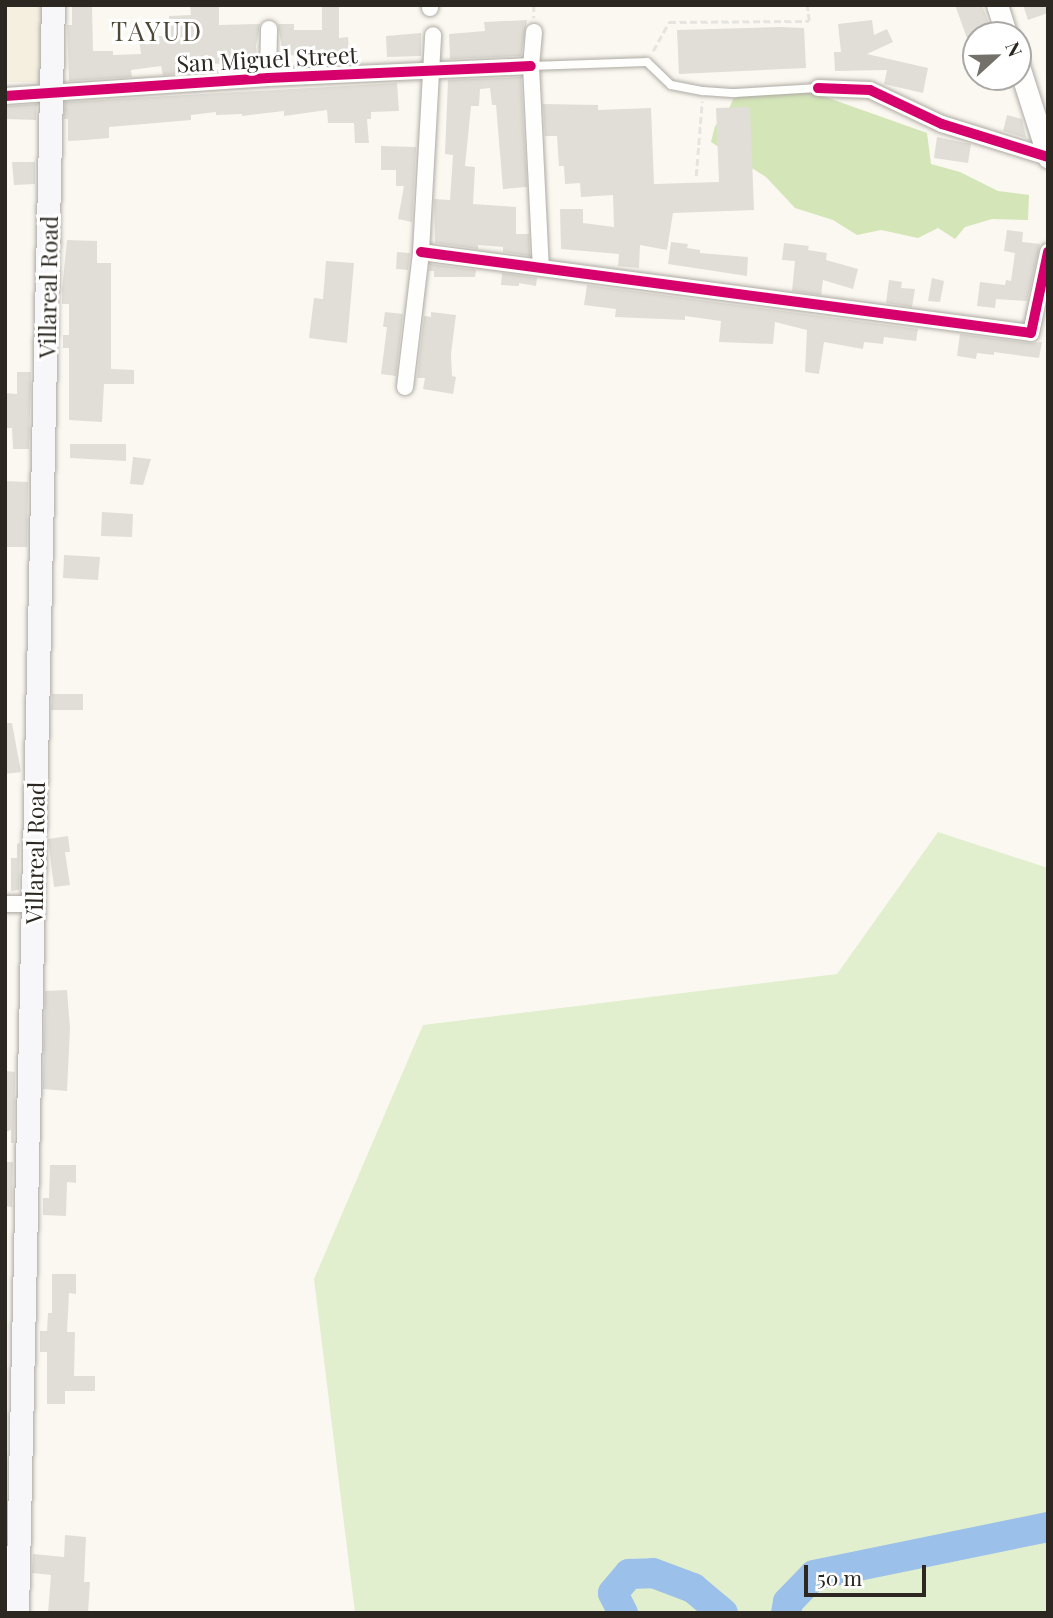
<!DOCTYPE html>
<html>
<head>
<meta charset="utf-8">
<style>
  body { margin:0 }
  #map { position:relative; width:1053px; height:1618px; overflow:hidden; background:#fbf8f1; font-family:"Playfair Display",serif }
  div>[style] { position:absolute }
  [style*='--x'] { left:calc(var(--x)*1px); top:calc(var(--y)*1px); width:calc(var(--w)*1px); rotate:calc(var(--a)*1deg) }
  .education>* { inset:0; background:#f5efe0 }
  .green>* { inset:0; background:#e2efce }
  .forest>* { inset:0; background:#d4e5b8 }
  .river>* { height:30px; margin:-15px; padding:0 15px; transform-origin:15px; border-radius:15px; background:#9bc0e9 }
  .building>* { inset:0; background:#e1ded7 }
  .path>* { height:2.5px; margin-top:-1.25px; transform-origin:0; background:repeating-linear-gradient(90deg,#e5e4e1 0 7px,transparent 0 10.5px) }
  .roads { filter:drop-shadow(0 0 2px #ada9a3) drop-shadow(0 0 2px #ada9a3) }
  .service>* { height:8px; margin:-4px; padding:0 4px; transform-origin:4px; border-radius:4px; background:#fefefd }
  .minor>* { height:16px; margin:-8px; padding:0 8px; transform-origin:8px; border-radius:8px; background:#fefefd }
  .tertiary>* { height:21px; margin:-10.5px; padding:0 10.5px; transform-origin:10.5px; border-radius:10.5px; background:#fefefd }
  .secondary>* { height:23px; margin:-11.5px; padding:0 11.5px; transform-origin:11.5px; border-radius:11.5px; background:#f7f7fa }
  .cycleway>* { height:10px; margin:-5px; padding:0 5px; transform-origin:5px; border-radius:5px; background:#d6006c }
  span { translate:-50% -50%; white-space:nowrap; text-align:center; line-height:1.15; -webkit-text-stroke:6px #fff; paint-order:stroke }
  .street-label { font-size:23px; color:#2c2821 }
  .quarter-label { font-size:26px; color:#4f4736; letter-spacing:2px }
  .frame { position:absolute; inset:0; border:7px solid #2c2821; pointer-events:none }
  .north { position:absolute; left:962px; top:21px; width:70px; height:70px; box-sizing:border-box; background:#fff; border:2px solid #aba9a6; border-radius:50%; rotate:68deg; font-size:19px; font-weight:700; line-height:28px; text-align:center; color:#2c2821 }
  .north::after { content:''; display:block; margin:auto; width:24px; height:32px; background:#74716a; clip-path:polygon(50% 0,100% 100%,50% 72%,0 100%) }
  .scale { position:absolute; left:804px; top:1565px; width:122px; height:32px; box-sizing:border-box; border:4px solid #2c2821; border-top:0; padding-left:9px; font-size:21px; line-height:24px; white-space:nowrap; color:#2c2821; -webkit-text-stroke:5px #fff; paint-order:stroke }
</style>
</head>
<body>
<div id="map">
  <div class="education">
    <i style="clip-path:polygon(5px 5px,45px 5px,43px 82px,5px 82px)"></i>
  </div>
  <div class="green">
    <i style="clip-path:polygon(938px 832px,1048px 868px,1048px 1613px,355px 1613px,314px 1279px,423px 1025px,837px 974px)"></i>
  </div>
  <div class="forest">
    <i style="clip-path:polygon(803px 89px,927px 133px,931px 164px,960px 172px,998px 191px,1029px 195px,1028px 220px,992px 219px,965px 227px,955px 239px,938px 228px,918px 238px,881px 230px,857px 235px,833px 220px,795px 208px,766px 177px,711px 142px,715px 126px,728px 111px,734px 97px)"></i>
  </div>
  <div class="river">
    <i style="--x:623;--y:1613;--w:22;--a:-117"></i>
    <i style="--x:613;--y:1593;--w:25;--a:-50"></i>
    <i style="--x:629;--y:1574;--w:24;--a:-2"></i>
    <i style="--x:653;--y:1573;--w:43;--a:20.6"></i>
    <i style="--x:693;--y:1588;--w:39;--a:40"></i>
    <i style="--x:786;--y:1613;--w:11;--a:-80"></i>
    <i style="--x:788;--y:1602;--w:37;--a:-46"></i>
    <i style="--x:814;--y:1575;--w:239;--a:-11.6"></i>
  </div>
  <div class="building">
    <i style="clip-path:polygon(72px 5px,92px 5px,93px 51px,113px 51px,113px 55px,141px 54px,139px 39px,170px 35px,169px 16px,191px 15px,190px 5px,219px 5px,219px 25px,260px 24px,256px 46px,258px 63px,203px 64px,203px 67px,182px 68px,183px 73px,163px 75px,161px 66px,131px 70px,132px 77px,69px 81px,67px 25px,72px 25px)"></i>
    <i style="clip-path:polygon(322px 5px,339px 5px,339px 38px,348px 37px,350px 64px,330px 65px,330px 56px,283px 55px,278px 24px,294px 24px,294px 30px,322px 30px)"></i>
    <i style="clip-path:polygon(955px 5px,982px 5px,992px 32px,976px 35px,968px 41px)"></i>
    <i style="clip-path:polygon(1023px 5px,1048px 5px,1048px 13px,1028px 20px)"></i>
    <i style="clip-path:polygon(527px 20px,521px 56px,450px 59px,449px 34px,485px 31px,484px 22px)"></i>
    <i style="clip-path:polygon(872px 20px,874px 35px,887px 29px,893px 42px,867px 54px,928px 68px,923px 93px,884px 84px,887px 70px,835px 71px,834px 52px,841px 52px,838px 24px)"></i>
    <i style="clip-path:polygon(780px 27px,804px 28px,806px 68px,679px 74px,677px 30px)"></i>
    <i style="clip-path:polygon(421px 33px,421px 56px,387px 57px,386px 36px)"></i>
    <i style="clip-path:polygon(521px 77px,527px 187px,503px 189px,496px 105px,492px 105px,490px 88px,480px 89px,479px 106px,471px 106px,465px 166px,475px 167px,473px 204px,516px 207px,516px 234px,529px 234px,530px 256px,503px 252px,503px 247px,478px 245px,478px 249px,435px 243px,434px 199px,450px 200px,453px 155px,445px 154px,448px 80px)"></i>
    <i style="clip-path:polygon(397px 83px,399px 111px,371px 112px,371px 119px,367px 119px,369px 143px,355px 143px,354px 123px,328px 123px,327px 110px,284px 116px,284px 111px,242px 116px,242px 114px,216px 115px,216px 112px,191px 115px,191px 120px,109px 127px,109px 138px,86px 140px,68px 141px,68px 119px,64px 119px,65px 102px)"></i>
    <i style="clip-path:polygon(37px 104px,36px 120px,5px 119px,5px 106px)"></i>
    <i style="clip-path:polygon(543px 104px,598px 105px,598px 110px,651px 108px,654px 184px,719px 182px,716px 108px,750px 107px,754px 210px,673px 213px,667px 250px,640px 245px,639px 268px,618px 266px,619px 254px,561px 249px,560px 209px,583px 209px,583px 223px,614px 227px,613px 195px,581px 197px,580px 183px,565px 184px,564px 166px,559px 166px,557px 136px,545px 136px)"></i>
    <i style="clip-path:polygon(1007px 115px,1022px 119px,1026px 138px,1003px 131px)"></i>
    <i style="clip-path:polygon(937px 137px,971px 144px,968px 163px,934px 158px)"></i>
    <i style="clip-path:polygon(381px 146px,416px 147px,412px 222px,398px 219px,404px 186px,396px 186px,396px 170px,381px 170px)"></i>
    <i style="clip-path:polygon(12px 162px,35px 162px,35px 184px,14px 185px)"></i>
    <i style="clip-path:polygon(1007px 230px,1023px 232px,1022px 242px,1040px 244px,1027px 301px,996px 299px,995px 308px,977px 306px,980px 282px,1005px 285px,1006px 280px,1011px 281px,1015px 253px,1004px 251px)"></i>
    <i style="clip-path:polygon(67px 240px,97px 241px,97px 263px,111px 263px,111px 369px,134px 370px,134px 384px,104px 384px,102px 422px,69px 420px,69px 348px,63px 348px,63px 335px,69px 335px,69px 304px,62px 304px,62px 290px)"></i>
    <i style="clip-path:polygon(671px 242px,688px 244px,687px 248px,700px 250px,700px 253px,748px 257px,747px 276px,668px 264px)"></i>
    <i style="clip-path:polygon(784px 243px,809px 246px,808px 250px,827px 253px,826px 260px,858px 269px,853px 289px,823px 280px,821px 295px,792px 291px,795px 261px,782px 260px)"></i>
    <i style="clip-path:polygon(397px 252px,410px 253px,408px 270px,396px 269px)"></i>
    <i style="clip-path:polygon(326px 261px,354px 263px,347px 343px,309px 338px,314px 298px,323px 299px)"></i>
    <i style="clip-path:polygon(430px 264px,476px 270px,475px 277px,434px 277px,434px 271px,429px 271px)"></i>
    <i style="clip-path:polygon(502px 273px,537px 278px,536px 286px,519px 283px,519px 286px,501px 285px)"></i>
    <i style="clip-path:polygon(932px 278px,944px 281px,940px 302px,928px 301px)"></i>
    <i style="clip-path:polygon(889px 280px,902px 282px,901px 288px,915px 289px,912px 307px,886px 303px)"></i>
    <i style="clip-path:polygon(587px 285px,918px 329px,916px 341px,884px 337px,883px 344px,864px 342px,863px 349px,824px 342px,819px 374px,805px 372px,807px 330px,775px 322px,773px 344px,719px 342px,721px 321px,685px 316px,685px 320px,615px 317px,616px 309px,584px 305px)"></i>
    <i style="clip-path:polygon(385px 312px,403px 314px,396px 376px,381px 374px,387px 327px,383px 327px)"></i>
    <i style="clip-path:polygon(431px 312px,456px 315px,451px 354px,452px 376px,456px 377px,453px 394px,423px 389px,425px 378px,417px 378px,424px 316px,431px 317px)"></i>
    <i style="clip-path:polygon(960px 334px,1030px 343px,1042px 342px,1039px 358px,994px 352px,994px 355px,977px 353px,976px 359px,957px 356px)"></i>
    <i style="clip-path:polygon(17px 372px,31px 372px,29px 449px,13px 449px,12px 428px,5px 428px,5px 393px,17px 394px)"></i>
    <i style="clip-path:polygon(70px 444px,126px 444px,126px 461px,70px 458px)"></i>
    <i style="clip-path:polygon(133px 457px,151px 459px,143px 485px,130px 484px)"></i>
    <i style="clip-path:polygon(5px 481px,28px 482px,27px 547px,5px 547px)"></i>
    <i style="clip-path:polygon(102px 512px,133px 514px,132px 537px,101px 536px)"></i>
    <i style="clip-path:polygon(64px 555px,100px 557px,98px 580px,63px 578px)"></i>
    <i style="clip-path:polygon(52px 694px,83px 694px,83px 710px,51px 710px)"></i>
    <i style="clip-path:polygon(5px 723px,12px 723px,21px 772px,5px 774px)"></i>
    <i style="clip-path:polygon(68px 836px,70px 852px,65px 852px,70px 885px,54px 887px,48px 839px)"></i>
    <i style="clip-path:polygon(20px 843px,19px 890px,11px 891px,11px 858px,17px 858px,17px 844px)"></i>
    <i style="clip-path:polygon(67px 990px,70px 1028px,67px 1091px,43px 1089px,45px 991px)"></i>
    <i style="clip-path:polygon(5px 1071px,15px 1072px,14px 1143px,11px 1143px,11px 1130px,5px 1132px)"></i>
    <i style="clip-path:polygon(5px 1162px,13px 1162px,12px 1207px,5px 1206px)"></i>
    <i style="clip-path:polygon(50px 1165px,76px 1165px,76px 1183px,67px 1182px,66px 1216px,43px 1215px,43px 1198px,49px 1198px)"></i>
    <i style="clip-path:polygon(52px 1274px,76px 1274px,76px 1294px,69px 1293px,67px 1332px,75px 1332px,74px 1376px,95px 1376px,95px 1391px,65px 1391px,65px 1404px,47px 1404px,47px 1352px,40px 1352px,40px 1331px,47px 1331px,48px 1313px,52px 1313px)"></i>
    <i style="clip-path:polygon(65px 1535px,86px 1537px,84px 1582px,90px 1582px,88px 1613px,48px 1613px,51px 1575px,32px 1573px,33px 1554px,64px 1557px)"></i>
  </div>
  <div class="path">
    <i style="--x:534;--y:5;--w:13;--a:90"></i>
    <i style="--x:653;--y:51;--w:33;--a:-61"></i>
    <i style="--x:669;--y:22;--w:140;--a:-0.4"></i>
    <i style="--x:809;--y:21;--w:16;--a:-97"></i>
    <i style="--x:696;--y:176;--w:75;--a:-85.4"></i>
  </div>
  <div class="roads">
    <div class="service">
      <i style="--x:531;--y:66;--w:116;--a:-2"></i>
      <i style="--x:647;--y:62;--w:33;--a:44"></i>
      <i style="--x:671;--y:85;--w:33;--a:11"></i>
      <i style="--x:703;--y:91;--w:32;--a:4"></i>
      <i style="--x:735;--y:93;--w:83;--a:-3.4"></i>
    </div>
    <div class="minor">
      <i style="--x:430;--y:5;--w:3;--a:90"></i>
      <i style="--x:534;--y:32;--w:34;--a:95"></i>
      <i style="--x:531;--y:66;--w:201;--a:87.2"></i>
      <i style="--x:268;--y:78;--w:49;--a:-88.8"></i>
      <i style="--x:818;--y:88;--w:52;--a:2.2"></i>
      <i style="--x:870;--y:90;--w:80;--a:25.3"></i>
      <i style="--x:942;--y:124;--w:111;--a:17.3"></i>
      <i style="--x:5;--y:96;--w:264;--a:-3.9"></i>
      <i style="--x:268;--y:78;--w:263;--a:-2.6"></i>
      <i style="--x:421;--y:252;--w:615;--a:7.56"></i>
      <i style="--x:1031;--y:333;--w:83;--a:-78.1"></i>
      <i style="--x:405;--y:387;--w:136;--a:-83.2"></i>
      <i style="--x:421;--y:252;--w:217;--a:-86.8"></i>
      <i style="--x:5;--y:904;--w:28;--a:0"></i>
    </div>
    <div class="tertiary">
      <i style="--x:997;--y:5;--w:32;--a:72"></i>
      <i style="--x:1018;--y:63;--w:99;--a:72.3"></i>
    </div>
    <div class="secondary">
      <i style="--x:17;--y:1613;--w:1608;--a:-88.72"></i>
    </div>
  </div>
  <div class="cycleway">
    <i style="--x:818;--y:88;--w:52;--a:2.2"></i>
    <i style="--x:870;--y:90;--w:80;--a:25.3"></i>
    <i style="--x:942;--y:124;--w:111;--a:17.3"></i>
    <i style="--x:5;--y:96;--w:264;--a:-3.9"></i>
    <i style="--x:268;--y:78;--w:263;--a:-2.6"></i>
    <i style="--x:421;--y:252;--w:615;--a:7.56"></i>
    <i style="--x:1031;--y:333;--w:83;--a:-78.1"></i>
  </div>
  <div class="street-label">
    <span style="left:267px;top:59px;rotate:-3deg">San Miguel Street</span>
    <span style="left:48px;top:287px;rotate:-89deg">Villareal Road</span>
    <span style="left:35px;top:853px;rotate:-89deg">Villareal Road</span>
  </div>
  <div class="quarter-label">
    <span style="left:157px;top:31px">TAYUD</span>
  </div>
  <div class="frame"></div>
  <div class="north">N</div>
  <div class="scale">50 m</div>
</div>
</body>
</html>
